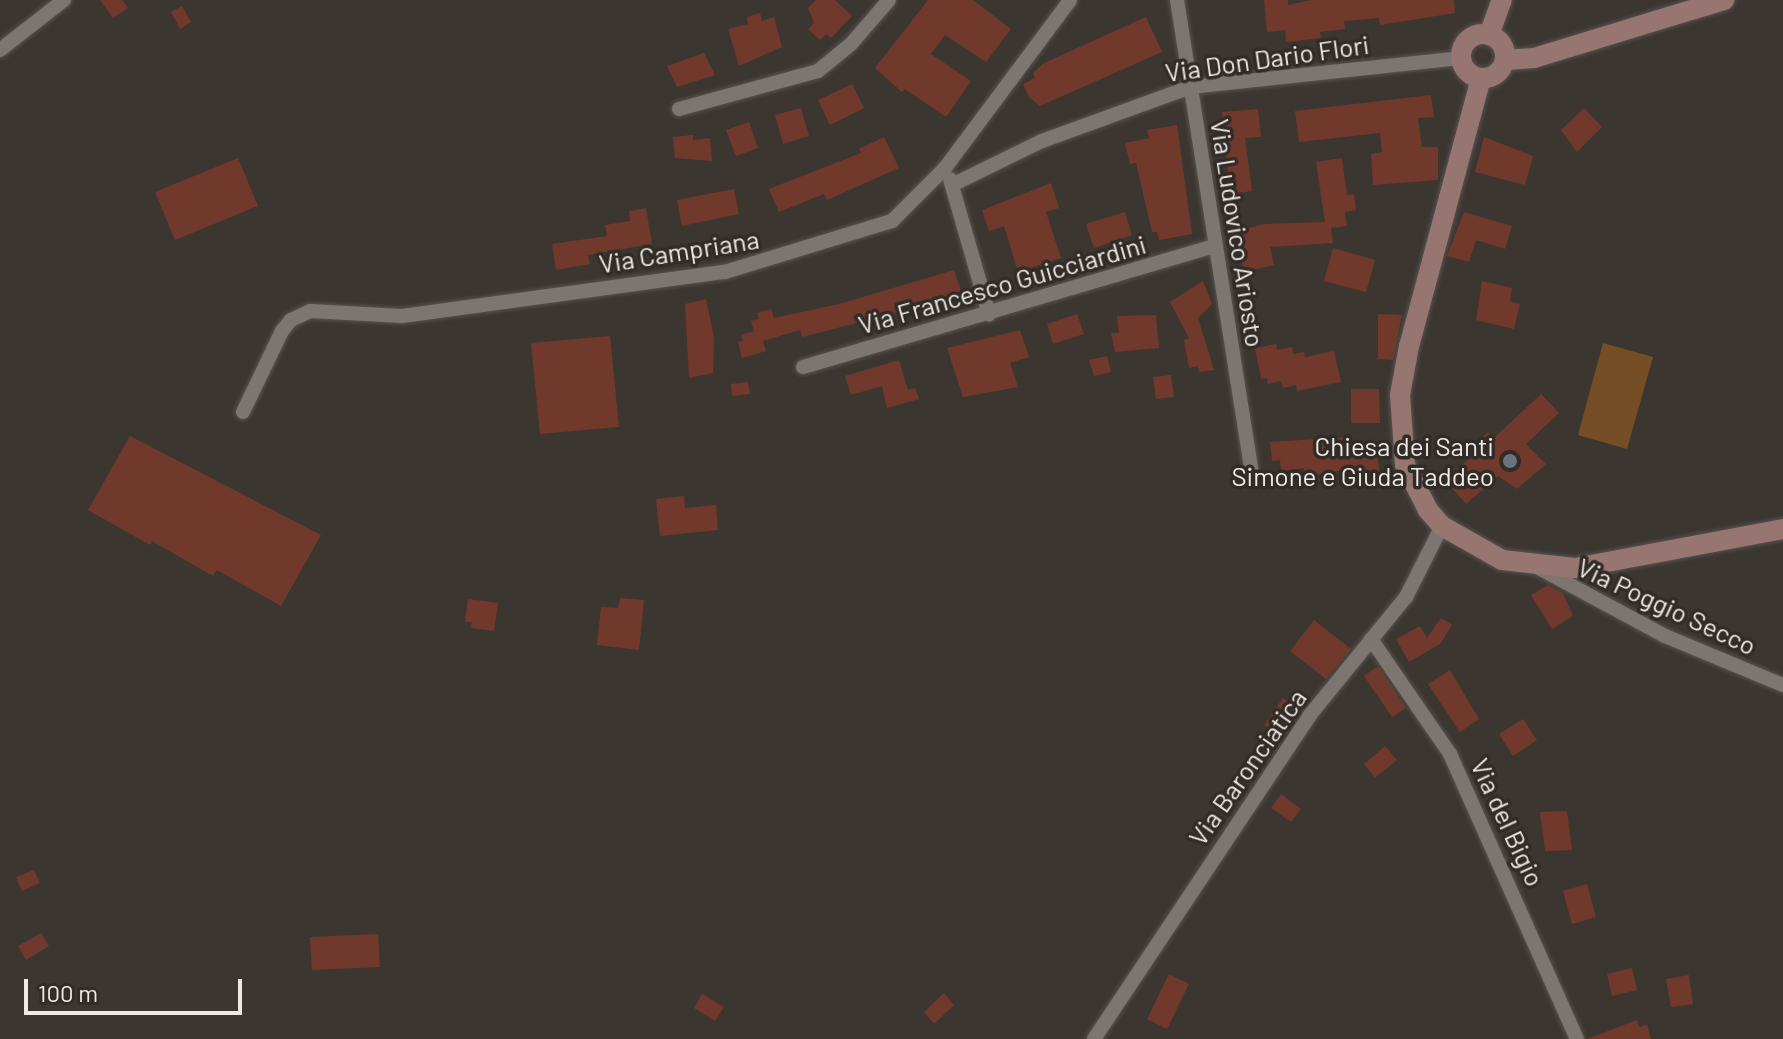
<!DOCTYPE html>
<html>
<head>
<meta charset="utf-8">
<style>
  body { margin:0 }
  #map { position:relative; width:1783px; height:1039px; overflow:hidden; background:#3c3631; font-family:Barlow,sans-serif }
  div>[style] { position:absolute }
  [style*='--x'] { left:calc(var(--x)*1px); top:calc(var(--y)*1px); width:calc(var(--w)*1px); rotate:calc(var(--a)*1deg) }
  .green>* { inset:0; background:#754e25 }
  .building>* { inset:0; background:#71392c }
  .roads { filter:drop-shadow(0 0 2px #58524f) drop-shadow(0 0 2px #58524f) }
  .street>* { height:14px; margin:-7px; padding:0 7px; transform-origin:7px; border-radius:7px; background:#7d7670 }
  .secondary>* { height:20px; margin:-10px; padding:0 10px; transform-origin:10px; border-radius:10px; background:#977571 }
  .secondary>.ring { margin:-10px; padding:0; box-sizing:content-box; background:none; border:20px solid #977571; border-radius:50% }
  .dots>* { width:22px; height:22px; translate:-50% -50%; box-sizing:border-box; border:4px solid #322c27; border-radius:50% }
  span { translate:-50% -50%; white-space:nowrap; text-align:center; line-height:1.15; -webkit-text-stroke:7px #322c27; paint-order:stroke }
  .street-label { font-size:26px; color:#eeeae7 }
  .poi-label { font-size:26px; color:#eeeae7 }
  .right { translate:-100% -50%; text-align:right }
  .scale { position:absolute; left:24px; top:979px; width:218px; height:36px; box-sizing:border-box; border:4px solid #eeeae7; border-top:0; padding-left:10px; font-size:24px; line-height:28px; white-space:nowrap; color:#eeeae7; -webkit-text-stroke:6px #322c27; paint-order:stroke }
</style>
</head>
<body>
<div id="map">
  <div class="green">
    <i style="clip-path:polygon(1603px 343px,1653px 357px,1627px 449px,1578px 435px)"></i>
  </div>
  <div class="building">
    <i style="clip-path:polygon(100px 0,122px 0,128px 8px,113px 18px)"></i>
    <i style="clip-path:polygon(816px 0,835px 0,852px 16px,831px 38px,826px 34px,820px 40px,808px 29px,814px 23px,808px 8px)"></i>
    <i style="clip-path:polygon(928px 0,973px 0,1011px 29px,986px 62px,945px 35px,931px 54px,971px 81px,946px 117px,905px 89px,902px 92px,875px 68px)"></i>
    <i style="clip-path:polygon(1264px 0,1288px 0,1288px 5px,1312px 0,1454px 0,1455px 13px,1380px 25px,1379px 18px,1344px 21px,1345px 29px,1320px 32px,1321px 38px,1286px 42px,1285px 30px,1267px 32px)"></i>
    <i style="clip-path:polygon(182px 6px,191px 22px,180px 29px,171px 12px)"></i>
    <i style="clip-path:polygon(760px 13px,762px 21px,774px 17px,782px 47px,739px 66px,728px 29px,748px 24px,747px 17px)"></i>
    <i style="clip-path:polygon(1146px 17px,1162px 52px,1040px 106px,1029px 97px,1023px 84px,1035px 78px,1033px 73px,1044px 63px)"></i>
    <i style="clip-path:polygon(704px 53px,715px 75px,677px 87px,667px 66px)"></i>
    <i style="clip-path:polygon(852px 84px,864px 108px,830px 125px,818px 100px)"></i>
    <i style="clip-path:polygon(1431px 95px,1434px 117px,1418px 118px,1422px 147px,1438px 147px,1438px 180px,1373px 185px,1371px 154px,1382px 152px,1380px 133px,1299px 142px,1295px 111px)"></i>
    <i style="clip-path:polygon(801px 108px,809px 136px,783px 144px,775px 115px)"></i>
    <i style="clip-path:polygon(1584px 108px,1602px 127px,1577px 152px,1561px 130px)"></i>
    <i style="clip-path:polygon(1258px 109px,1261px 137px,1245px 138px,1252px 191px,1230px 194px,1222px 112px)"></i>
    <i style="clip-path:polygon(749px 122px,758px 148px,736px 156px,726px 130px)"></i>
    <i style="clip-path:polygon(1177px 125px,1192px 234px,1159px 240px,1157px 232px,1152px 232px,1136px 163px,1130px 164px,1125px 143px,1149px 138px,1147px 130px)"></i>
    <i style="clip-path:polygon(693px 135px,693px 140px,710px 138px,712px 161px,675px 158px,673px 137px)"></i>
    <i style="clip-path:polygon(884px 137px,899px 168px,827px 200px,824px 194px,779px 212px,769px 189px,861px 153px,859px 149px)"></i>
    <i style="clip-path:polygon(1484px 137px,1533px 156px,1525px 185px,1475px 172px)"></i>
    <i style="clip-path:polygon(238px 158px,258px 206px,175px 240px,155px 192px)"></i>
    <i style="clip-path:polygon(1342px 158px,1347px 195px,1354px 194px,1356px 210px,1345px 212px,1347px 226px,1331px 228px,1333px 243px,1270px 247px,1274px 265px,1244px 272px,1234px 232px,1264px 224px,1325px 222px,1316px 162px)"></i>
    <i style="clip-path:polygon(1051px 183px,1059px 208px,1046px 212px,1061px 258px,1018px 272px,1004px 226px,989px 231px,982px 210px)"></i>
    <i style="clip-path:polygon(734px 189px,739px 214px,682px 226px,677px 200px)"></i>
    <i style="clip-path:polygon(646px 208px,652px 244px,588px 255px,590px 264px,556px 270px,552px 244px,607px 236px,605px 225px,630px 221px,629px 211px)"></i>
    <i style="clip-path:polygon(1125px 212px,1132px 235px,1094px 248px,1086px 224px)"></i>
    <i style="clip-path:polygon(1464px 212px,1512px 226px,1505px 249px,1476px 240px,1469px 262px,1447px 256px)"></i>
    <i style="clip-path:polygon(1333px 248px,1375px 260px,1366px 292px,1324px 281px)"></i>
    <i style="clip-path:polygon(954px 270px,963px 296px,802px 337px,800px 330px,763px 341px,766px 351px,742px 358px,738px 342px,743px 341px,741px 335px,754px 331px,751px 321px,759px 319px,757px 313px,771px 309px,774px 318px,839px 304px)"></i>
    <i style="clip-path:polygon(1203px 281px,1212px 304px,1198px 318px,1214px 370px,1199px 372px,1198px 366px,1189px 368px,1184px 340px,1189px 338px,1170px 302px)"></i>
    <i style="clip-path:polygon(1482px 281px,1512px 288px,1510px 301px,1520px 304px,1514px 329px,1476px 320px)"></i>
    <i style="clip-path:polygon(706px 299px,714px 337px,713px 373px,689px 378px,685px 304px)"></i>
    <i style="clip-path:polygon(1077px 314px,1084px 334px,1053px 344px,1047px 324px)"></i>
    <i style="clip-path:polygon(1378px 314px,1402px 315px,1393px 360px,1378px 359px)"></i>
    <i style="clip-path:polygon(1156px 315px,1159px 348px,1115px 352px,1111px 333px,1119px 333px,1117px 316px)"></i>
    <i style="clip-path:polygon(1020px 330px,1029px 357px,1010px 363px,1018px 387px,963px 397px,947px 348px)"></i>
    <i style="clip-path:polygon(610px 336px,619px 427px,540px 434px,531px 343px)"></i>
    <i style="clip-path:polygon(1276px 344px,1277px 350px,1292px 347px,1293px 354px,1304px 352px,1305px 357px,1334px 351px,1341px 382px,1297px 391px,1296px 385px,1283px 388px,1281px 381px,1268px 384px,1267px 378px,1261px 379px,1255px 348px)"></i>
    <i style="clip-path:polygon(1107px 356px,1111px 372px,1094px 376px,1089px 360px)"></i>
    <i style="clip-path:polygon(899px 360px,908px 390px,915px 388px,919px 399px,887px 408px,882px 386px,851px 395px,845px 376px)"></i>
    <i style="clip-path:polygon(1171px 375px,1174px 397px,1156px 399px,1153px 377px)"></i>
    <i style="clip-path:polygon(748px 382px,750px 394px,732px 396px,731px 384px)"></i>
    <i style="clip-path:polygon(1351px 389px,1379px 389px,1380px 423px,1351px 423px)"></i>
    <i style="clip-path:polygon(1541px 394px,1559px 413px,1526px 444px,1546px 464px,1517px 489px,1498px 476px,1466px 504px,1445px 480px,1476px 452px,1471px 448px,1488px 432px,1494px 438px)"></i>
    <i style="clip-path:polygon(130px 436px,321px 535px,281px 606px,217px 570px,213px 576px,152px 541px,150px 545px,88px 510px)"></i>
    <i style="clip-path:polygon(1349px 437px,1350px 447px,1375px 443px,1380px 474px,1353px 478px,1351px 469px,1305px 476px,1304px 468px,1281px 471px,1280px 460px,1272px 461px,1270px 442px)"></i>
    <i style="clip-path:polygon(684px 496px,685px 508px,716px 505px,718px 530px,660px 536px,656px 499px)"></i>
    <i style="clip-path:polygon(1548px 585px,1563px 593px,1573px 616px,1552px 629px,1531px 595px)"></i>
    <i style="clip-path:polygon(620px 598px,644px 600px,639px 650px,597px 645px,601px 607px,618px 608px)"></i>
    <i style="clip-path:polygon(468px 599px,498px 603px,494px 631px,471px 628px,472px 622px,465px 622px)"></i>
    <i style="clip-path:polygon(1441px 618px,1452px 625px,1440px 644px,1409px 662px,1396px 639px,1420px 626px,1427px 638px)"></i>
    <i style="clip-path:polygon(1314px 620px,1351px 649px,1326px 679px,1290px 651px)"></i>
    <i style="clip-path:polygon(1378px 666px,1406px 708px,1392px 717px,1364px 676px)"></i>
    <i style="clip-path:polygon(1450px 670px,1479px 719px,1460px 732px,1428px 684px)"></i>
    <i style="clip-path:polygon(1283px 698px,1301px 711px,1283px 738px,1264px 725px)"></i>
    <i style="clip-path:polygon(1523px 719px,1537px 740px,1513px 756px,1499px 734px)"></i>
    <i style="clip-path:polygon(1385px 746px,1397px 760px,1375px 778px,1364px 764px)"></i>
    <i style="clip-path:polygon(1281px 794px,1301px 809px,1291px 822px,1271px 808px)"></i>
    <i style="clip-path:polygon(1567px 811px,1572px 850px,1545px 851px,1540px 812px)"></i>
    <i style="clip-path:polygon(34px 870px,40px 883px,22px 891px,16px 877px)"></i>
    <i style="clip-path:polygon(1587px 884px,1596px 917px,1572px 924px,1563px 891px)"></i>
    <i style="clip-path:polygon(41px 933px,49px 946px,26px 960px,18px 946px)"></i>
    <i style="clip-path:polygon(378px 934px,380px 967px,312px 970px,310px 937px)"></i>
    <i style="clip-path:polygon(1632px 968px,1637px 990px,1612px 996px,1607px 974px)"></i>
    <i style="clip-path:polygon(1169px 974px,1189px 984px,1167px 1029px,1147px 1019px)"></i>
    <i style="clip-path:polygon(1689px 975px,1693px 1004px,1671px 1007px,1666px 979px)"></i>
    <i style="clip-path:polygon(944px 993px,954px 1005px,934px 1024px,924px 1012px)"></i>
    <i style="clip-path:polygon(702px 994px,724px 1007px,715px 1021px,694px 1008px)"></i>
    <i style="clip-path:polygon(1637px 1020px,1639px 1027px,1647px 1025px,1651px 1039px,1587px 1039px)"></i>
  </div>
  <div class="roads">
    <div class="street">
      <i style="--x:1177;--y:0;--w:479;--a:81"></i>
      <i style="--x:0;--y:50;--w:81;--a:-38"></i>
      <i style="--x:679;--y:109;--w:144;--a:-15.3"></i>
      <i style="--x:818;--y:71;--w:43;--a:-39.3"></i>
      <i style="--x:851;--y:44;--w:58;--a:-49.2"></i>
      <i style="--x:950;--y:179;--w:141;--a:73.9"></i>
      <i style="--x:952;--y:185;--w:100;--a:-26.1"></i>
      <i style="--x:1042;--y:141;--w:158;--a:-20"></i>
      <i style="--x:1190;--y:87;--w:274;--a:-6.1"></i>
      <i style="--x:803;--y:367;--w:428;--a:-16.4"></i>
      <i style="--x:243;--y:412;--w:90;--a:-64.3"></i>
      <i style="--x:282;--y:331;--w:14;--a:-51"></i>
      <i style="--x:291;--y:320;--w:21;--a:-25"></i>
      <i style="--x:310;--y:311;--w:92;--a:3.1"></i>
      <i style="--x:402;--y:316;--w:326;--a:-7.8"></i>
      <i style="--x:725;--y:272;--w:175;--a:-17"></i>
      <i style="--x:892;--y:221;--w:75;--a:-45"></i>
      <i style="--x:945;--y:168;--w:209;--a:-53.3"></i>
      <i style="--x:1535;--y:566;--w:148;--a:28.3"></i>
      <i style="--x:1665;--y:636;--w:128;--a:22.6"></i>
      <i style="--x:1371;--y:639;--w:140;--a:55.5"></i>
      <i style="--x:1450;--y:754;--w:312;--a:66"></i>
      <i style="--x:1094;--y:1039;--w:389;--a:-56.3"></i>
      <i style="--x:1310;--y:715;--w:152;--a:-50.9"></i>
      <i style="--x:1406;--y:597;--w:80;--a:-63.1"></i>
    </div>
    <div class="secondary">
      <i class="ring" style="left:1461px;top:34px;width:24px;height:24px"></i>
      <i style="--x:1489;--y:35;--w:37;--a:-70"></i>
      <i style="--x:1505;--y:60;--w:29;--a:-4"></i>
      <i style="--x:1534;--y:58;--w:199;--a:-17"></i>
      <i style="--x:1481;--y:78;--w:278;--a:105"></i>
      <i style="--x:1409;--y:346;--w:50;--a:100.4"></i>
      <i style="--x:1400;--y:395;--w:70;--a:85.9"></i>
      <i style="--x:1405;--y:465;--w:51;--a:62.9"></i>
      <i style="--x:1428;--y:510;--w:21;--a:49"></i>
      <i style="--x:1442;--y:526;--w:69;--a:29.5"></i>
      <i style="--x:1502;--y:560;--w:73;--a:6.3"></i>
      <i style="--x:1575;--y:568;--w:212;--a:-10.6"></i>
    </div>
  </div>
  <div class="dots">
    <i style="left:1510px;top:461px;background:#6b7280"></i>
  </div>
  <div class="street-label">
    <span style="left:1267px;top:58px;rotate:-8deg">Via Don Dario Flori</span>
    <span style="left:1238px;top:233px;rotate:81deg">Via Ludovico Ariosto</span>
    <span style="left:679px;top:251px;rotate:-9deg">Via Campriana</span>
    <span style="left:1002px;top:284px;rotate:-16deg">Via Francesco Guicciardini</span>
    <span style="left:1667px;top:606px;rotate:25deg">Via Poggio Secco</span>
    <span style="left:1247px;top:767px;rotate:-55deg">Via Baronciatica</span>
    <span style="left:1508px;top:822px;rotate:65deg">Via del Bigio</span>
  </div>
  <div class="poi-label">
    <span class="right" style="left:1494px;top:461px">Chiesa dei Santi<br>Simone e Giuda Taddeo</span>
  </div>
  <div class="scale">100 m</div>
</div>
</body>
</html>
